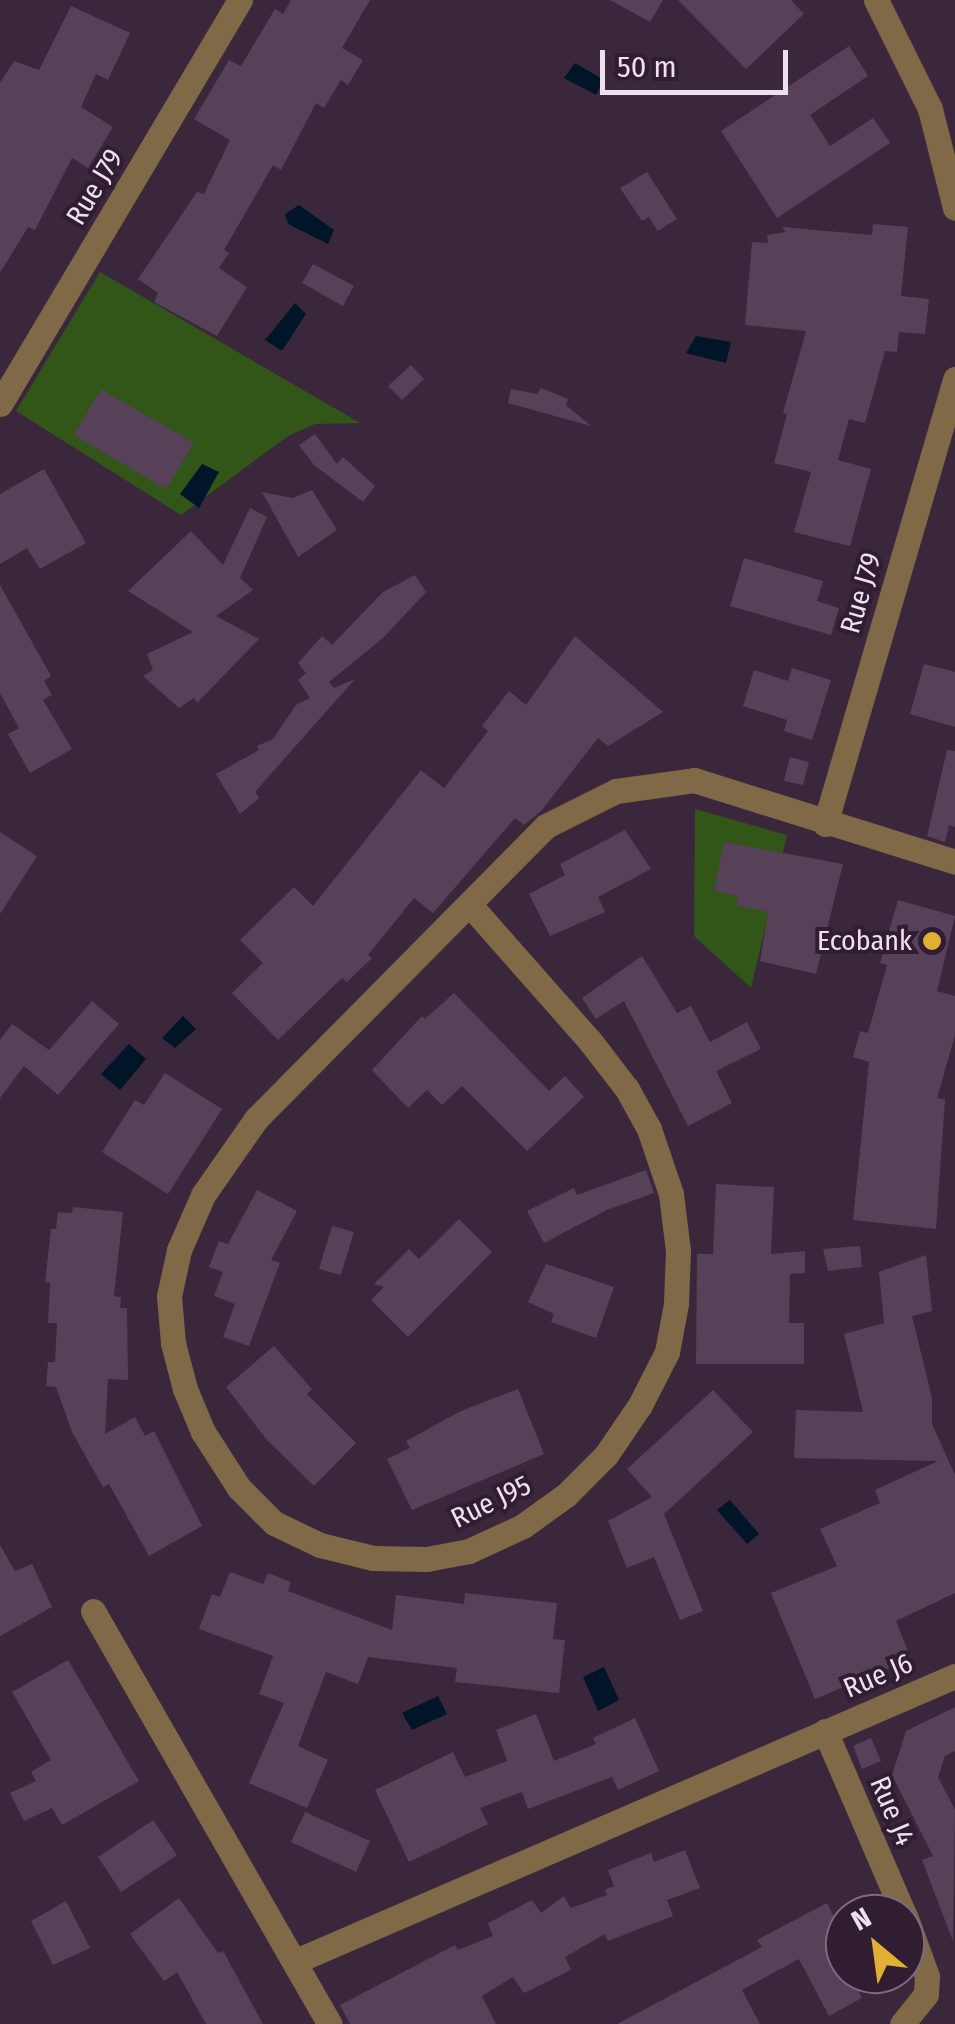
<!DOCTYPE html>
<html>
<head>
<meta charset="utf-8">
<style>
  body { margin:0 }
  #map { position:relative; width:955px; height:2024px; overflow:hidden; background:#3b273c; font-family:"Fira Sans Condensed",sans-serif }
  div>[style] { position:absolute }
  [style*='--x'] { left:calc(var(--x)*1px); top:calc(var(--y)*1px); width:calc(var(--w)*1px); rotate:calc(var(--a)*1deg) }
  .green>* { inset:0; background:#325518 }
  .water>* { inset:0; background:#001527 }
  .building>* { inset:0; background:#564158 }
  .street>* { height:25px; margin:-12.5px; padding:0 12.5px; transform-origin:12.5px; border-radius:12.5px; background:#806946 }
  .dots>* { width:28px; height:28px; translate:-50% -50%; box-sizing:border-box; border:5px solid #301d32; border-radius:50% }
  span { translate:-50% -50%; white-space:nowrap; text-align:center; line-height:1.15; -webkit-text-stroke:8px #301d32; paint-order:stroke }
  .street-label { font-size:28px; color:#eee1ef }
  .poi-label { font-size:28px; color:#eee1ef }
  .right { translate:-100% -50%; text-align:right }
  .north { position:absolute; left:825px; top:1894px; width:100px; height:100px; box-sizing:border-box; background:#301d32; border:2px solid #7c6b7e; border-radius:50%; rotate:331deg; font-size:28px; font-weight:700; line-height:40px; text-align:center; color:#eee1ef }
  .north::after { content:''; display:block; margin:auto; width:35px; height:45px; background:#e1af34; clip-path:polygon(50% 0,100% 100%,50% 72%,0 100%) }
  .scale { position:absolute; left:600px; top:50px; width:188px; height:45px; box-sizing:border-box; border:5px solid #eee1ef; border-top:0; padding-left:12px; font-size:30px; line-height:35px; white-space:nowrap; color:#eee1ef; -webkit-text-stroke:8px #301d32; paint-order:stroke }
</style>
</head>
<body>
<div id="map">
  <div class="green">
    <i style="clip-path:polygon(100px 272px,360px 423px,315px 424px,288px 436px,181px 515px,16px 411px)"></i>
    <i style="clip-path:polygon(695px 809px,787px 835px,751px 988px,694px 936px)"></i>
  </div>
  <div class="water">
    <i style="clip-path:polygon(575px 63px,604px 80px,596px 95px,564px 78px)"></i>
    <i style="clip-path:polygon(299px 205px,334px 230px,328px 244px,288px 224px,285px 214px)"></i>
    <i style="clip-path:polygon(295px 303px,306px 314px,282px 351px,265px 340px)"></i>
    <i style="clip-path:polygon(696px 336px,731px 342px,726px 363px,686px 353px)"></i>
    <i style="clip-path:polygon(202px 464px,219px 472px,199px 508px,180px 494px)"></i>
    <i style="clip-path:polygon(183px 1016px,196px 1029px,175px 1048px,162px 1038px)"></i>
    <i style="clip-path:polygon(129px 1044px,146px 1059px,120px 1090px,101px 1074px)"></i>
    <i style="clip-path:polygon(730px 1500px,759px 1534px,747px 1544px,717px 1510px)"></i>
    <i style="clip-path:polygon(604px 1667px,619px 1700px,598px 1711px,583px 1677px)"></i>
    <i style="clip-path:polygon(438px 1696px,447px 1714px,412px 1730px,402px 1713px)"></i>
  </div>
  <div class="building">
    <i style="clip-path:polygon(291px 0,370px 0,342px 48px,363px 60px,348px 85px,341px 80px,324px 108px,316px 103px,281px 170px,273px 165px,224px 250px,229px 253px,219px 268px,247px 287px,217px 336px,154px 302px,158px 293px,138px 279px,197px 192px,204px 194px,230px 140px,194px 119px,229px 60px,241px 66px,275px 9px,283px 14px)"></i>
    <i style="clip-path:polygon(610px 0,663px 0,650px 22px)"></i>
    <i style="clip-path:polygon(678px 0,791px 0,804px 14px,746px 69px)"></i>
    <i style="clip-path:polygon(71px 6px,130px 33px,108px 80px,96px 74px,81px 107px,113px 127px,88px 168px,72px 158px,35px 230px,28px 227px,0 273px,0 83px,14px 61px,39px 70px)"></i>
    <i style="clip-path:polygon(849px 46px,868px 76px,810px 115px,830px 146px,873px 118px,890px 143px,777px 218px,721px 131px)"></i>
    <i style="clip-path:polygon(647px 172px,677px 219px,658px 231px,649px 217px,642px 221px,620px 188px)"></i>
    <i style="clip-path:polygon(873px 224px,908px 227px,901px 296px,929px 299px,925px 334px,899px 332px,897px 352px,885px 351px,865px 423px,849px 419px,838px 460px,871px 469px,850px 546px,794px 532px,811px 472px,774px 463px,787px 414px,783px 413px,806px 331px,745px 325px,752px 242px,768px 243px,767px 235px,786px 232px,782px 227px,872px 235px)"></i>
    <i style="clip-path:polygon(313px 264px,354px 286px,343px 306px,302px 283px)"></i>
    <i style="clip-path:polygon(411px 365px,424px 379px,402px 400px,388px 386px)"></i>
    <i style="clip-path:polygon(541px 388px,568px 399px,566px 405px,591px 426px,508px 403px,511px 389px,537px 394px)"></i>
    <i style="clip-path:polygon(101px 389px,194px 443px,166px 489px,74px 435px)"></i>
    <i style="clip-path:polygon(315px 434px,337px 464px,343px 457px,375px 486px,363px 502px,314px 465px,299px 445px)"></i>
    <i style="clip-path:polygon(44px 469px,86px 543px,40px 569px,27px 548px,0 564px,0 494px)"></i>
    <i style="clip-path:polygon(312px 490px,337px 530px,298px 557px,262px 492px,293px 498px)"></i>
    <i style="clip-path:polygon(250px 508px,267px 517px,240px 578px,253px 590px,216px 616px,259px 639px,197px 703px,194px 698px,179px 708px,143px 676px,153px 670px,147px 654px,193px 632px,128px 591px,191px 531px,223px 565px)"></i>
    <i style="clip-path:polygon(744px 558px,823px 581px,817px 601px,839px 608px,831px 635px,730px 606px)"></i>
    <i style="clip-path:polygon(415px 575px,426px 592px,383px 638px,329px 682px,334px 688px,355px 679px,255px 792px,259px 798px,240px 814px,216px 774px,259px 750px,257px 746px,273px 739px,296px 705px,310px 698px,298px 680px,306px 673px,298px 663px,322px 636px,332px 645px,383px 592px)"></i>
    <i style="clip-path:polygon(0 585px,51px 676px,44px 681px,52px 695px,43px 700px,72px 749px,30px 773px,8px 734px,19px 728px,0 693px)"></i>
    <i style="clip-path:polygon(575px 636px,663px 712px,608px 746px,598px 738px,542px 810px,524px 825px,515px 818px,433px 913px,414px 898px,368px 955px,372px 958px,347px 982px,342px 978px,278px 1040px,232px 993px,263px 963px,240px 940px,294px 887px,313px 906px,421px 770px,444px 788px,488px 731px,482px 726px,509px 691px,526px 705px)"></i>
    <i style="clip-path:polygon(924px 664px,955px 672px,955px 727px,910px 714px)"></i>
    <i style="clip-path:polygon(792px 668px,831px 680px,812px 740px,784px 731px,787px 720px,743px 706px,754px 670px,788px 681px)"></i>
    <i style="clip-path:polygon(947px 750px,955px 751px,955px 827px,949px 825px,945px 842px,927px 836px)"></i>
    <i style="clip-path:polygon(790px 757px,809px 762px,803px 785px,784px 781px)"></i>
    <i style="clip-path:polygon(625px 830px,651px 869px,598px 897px,605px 912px,550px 936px,529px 894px,565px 875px,560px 864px)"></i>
    <i style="clip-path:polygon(0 832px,37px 856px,0 914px)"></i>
    <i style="clip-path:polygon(724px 842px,843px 864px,816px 974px,760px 961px,768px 912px,736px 905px,738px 896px,714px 891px)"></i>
    <i style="clip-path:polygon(898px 900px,955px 916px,937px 991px,955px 996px,955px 1035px,937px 1098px,945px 1099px,936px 1229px,853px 1220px,869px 1062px,853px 1057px,860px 1031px,868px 1033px,887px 965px,880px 963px)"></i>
    <i style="clip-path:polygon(642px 956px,677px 1013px,691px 1006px,710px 1042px,747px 1022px,761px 1049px,716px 1071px,732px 1103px,688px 1126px,624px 1001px,596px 1019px,582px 998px)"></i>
    <i style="clip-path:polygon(454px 993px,549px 1091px,565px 1076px,584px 1097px,527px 1151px,462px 1086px,442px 1105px,427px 1090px,408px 1108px,372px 1070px,422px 1016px,425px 1019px)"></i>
    <i style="clip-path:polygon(92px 1001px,119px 1024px,58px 1095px,24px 1066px,0 1098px,0 1040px,12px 1024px,49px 1050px)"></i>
    <i style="clip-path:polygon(165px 1073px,222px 1109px,168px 1194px,102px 1152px,135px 1100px,144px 1105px)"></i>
    <i style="clip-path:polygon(646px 1170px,654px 1193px,607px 1210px,544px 1243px,527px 1211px,574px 1188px,577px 1195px)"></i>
    <i style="clip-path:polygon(716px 1184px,774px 1187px,771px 1254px,805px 1251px,805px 1273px,790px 1274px,789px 1323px,804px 1323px,804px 1364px,696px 1364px,697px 1254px,713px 1254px)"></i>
    <i style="clip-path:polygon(257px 1190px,297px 1211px,271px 1260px,280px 1263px,249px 1346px,223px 1337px,235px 1304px,214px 1296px,223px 1272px,209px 1267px,219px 1241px,228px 1244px)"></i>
    <i style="clip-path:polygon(73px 1207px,123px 1212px,114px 1296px,121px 1297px,120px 1308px,127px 1308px,128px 1380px,108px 1379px,105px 1434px,135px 1417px,145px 1436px,154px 1431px,202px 1526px,149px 1556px,109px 1484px,103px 1487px,72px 1432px,56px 1387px,46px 1386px,48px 1362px,55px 1362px,57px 1323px,48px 1323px,50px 1283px,45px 1282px,51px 1229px,56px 1229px,58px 1212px,72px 1213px)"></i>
    <i style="clip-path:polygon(459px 1219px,492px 1252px,408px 1337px,371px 1300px,384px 1287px,374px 1284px,409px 1249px,419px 1259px)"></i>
    <i style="clip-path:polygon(332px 1226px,354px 1232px,341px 1275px,319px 1269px)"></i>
    <i style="clip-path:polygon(860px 1246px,862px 1267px,828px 1271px,823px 1249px)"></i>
    <i style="clip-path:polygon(926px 1255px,932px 1311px,912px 1316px,932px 1398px,932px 1424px,955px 1475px,955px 1593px,896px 1621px,911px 1659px,815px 1699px,771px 1593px,837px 1566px,820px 1529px,880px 1503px,875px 1490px,938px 1461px,794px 1458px,796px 1410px,863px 1412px,844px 1334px,884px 1323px,879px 1272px)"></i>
    <i style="clip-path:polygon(546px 1264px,614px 1287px,596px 1338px,551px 1322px,554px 1314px,528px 1302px)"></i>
    <i style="clip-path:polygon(274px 1346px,312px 1389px,307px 1394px,356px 1443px,314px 1486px,267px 1440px,226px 1387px)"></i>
    <i style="clip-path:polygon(518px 1389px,544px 1454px,412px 1510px,387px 1459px,410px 1448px,406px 1441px,461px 1411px)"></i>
    <i style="clip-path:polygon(713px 1390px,753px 1432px,664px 1514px,703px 1611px,680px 1620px,654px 1557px,627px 1568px,608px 1521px,652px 1497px,627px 1469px)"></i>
    <i style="clip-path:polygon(0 1545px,15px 1571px,32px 1564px,52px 1607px,0 1636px)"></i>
    <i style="clip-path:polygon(230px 1572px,263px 1584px,268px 1573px,291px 1582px,288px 1591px,392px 1630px,396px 1595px,464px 1604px,465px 1593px,557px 1603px,553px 1639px,565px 1640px,559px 1693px,455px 1682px,457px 1668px,368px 1657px,358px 1684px,326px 1672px,298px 1746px,328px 1760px,307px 1808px,249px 1783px,284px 1703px,259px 1694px,273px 1656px,199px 1629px,212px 1594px,220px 1597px)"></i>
    <i style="clip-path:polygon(68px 1660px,139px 1781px,62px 1825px,52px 1808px,24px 1821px,10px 1793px,36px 1781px,31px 1772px,51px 1760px,12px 1692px)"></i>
    <i style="clip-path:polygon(955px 1707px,955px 1751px,945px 1756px,938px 1777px,955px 1810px,953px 1941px,922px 1860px,933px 1856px,892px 1775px,906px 1731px)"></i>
    <i style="clip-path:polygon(536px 1714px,554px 1761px,596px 1744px,593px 1738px,635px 1718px,659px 1771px,618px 1790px,612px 1777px,528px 1809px,522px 1792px,480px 1808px,488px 1824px,409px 1862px,375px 1790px,453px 1752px,465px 1777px,507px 1761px,496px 1730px)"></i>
    <i style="clip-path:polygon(871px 1738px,881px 1761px,862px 1769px,853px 1746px)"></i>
    <i style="clip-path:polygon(305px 1812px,370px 1841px,356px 1872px,291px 1842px)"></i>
    <i style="clip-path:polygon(153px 1820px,177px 1855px,121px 1892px,98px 1857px)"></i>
    <i style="clip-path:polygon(685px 1850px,700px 1888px,667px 1900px,673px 1916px,608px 1941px,605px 1934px,565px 1957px,571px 1970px,524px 1993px,513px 1977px,482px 1996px,496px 2024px,350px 2024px,340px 2005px,455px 1945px,458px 1950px,493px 1936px,488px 1923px,532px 1900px,541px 1913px,564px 1896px,571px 1908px,607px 1895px,605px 1890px,614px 1886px,608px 1870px,651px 1853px,654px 1862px)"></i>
    <i style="clip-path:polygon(179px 1898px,218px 1953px,223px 1951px,263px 2024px,206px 2024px,177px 1972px,164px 1981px,130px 1934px)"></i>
    <i style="clip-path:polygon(66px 1901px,90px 1948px,53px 1965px,31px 1921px)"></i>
    <i style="clip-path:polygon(827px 1903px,845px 1938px,845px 1974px,850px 1974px,862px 1998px,829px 2016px,799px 1959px,742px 1990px,760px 2024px,617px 2024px,762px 1947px,757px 1940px)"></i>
  </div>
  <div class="street">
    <i style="--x:876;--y:0;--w:122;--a:63.6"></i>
    <i style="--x:930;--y:109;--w:102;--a:75.8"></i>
    <i style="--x:0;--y:404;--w:470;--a:-59.3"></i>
    <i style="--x:825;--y:824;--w:464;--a:-73.7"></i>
    <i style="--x:470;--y:905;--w:181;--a:48.6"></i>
    <i style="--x:590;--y:1041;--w:61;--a:52.4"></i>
    <i style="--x:627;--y:1089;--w:46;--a:61.2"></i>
    <i style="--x:649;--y:1129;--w:69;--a:71.3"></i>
    <i style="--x:671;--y:1194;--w:57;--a:83"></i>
    <i style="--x:678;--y:1251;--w:53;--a:92.2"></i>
    <i style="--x:676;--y:1304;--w:49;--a:100.6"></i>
    <i style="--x:667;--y:1352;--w:59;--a:117"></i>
    <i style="--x:640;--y:1405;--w:60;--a:124.2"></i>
    <i style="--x:606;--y:1455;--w:57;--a:135"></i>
    <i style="--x:566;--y:1495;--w:53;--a:144.2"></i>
    <i style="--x:523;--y:1526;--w:60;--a:155.2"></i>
    <i style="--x:469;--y:1551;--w:43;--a:169.2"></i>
    <i style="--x:427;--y:1559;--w:54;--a:-178.9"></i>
    <i style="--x:373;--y:1558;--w:55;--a:-166.2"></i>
    <i style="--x:320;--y:1545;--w:51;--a:-154.4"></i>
    <i style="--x:274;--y:1523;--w:49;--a:-135"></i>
    <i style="--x:239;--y:1488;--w:67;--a:-122.7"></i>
    <i style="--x:203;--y:1432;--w:47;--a:-112.7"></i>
    <i style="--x:185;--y:1389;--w:48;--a:-104.6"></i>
    <i style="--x:173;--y:1343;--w:47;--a:-94.9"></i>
    <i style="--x:169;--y:1296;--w:47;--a:-77.7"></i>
    <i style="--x:179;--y:1250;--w:60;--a:-66.4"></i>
    <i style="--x:203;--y:1195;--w:93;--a:-55.1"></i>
    <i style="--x:256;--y:1119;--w:412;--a:-45.3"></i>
    <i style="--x:546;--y:826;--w:78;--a:-26.6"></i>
    <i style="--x:616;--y:791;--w:79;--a:-8"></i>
    <i style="--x:694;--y:780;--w:274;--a:17.4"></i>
    <i style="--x:93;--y:1611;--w:476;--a:60.2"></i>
    <i style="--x:825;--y:1731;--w:199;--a:66.7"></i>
    <i style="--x:296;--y:1961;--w:718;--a:-23.39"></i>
    <i style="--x:902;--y:2024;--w:38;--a:-51"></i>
    <i style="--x:926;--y:1994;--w:18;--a:-87"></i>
    <i style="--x:927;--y:1976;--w:64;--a:-110.1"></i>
  </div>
  <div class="dots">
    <i style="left:932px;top:941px;background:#e1af34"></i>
  </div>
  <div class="street-label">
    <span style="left:95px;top:187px;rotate:-59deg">Rue J79</span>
    <span style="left:861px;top:593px;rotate:-74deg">Rue J79</span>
    <span style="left:491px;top:1502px;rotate:-26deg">Rue J95</span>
    <span style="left:878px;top:1676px;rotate:-23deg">Rue J6</span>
    <span style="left:892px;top:1811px;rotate:67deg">Rue J4</span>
  </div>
  <div class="poi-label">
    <span class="right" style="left:912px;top:941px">Ecobank</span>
  </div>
  <div class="north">N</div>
  <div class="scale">50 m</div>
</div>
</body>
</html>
